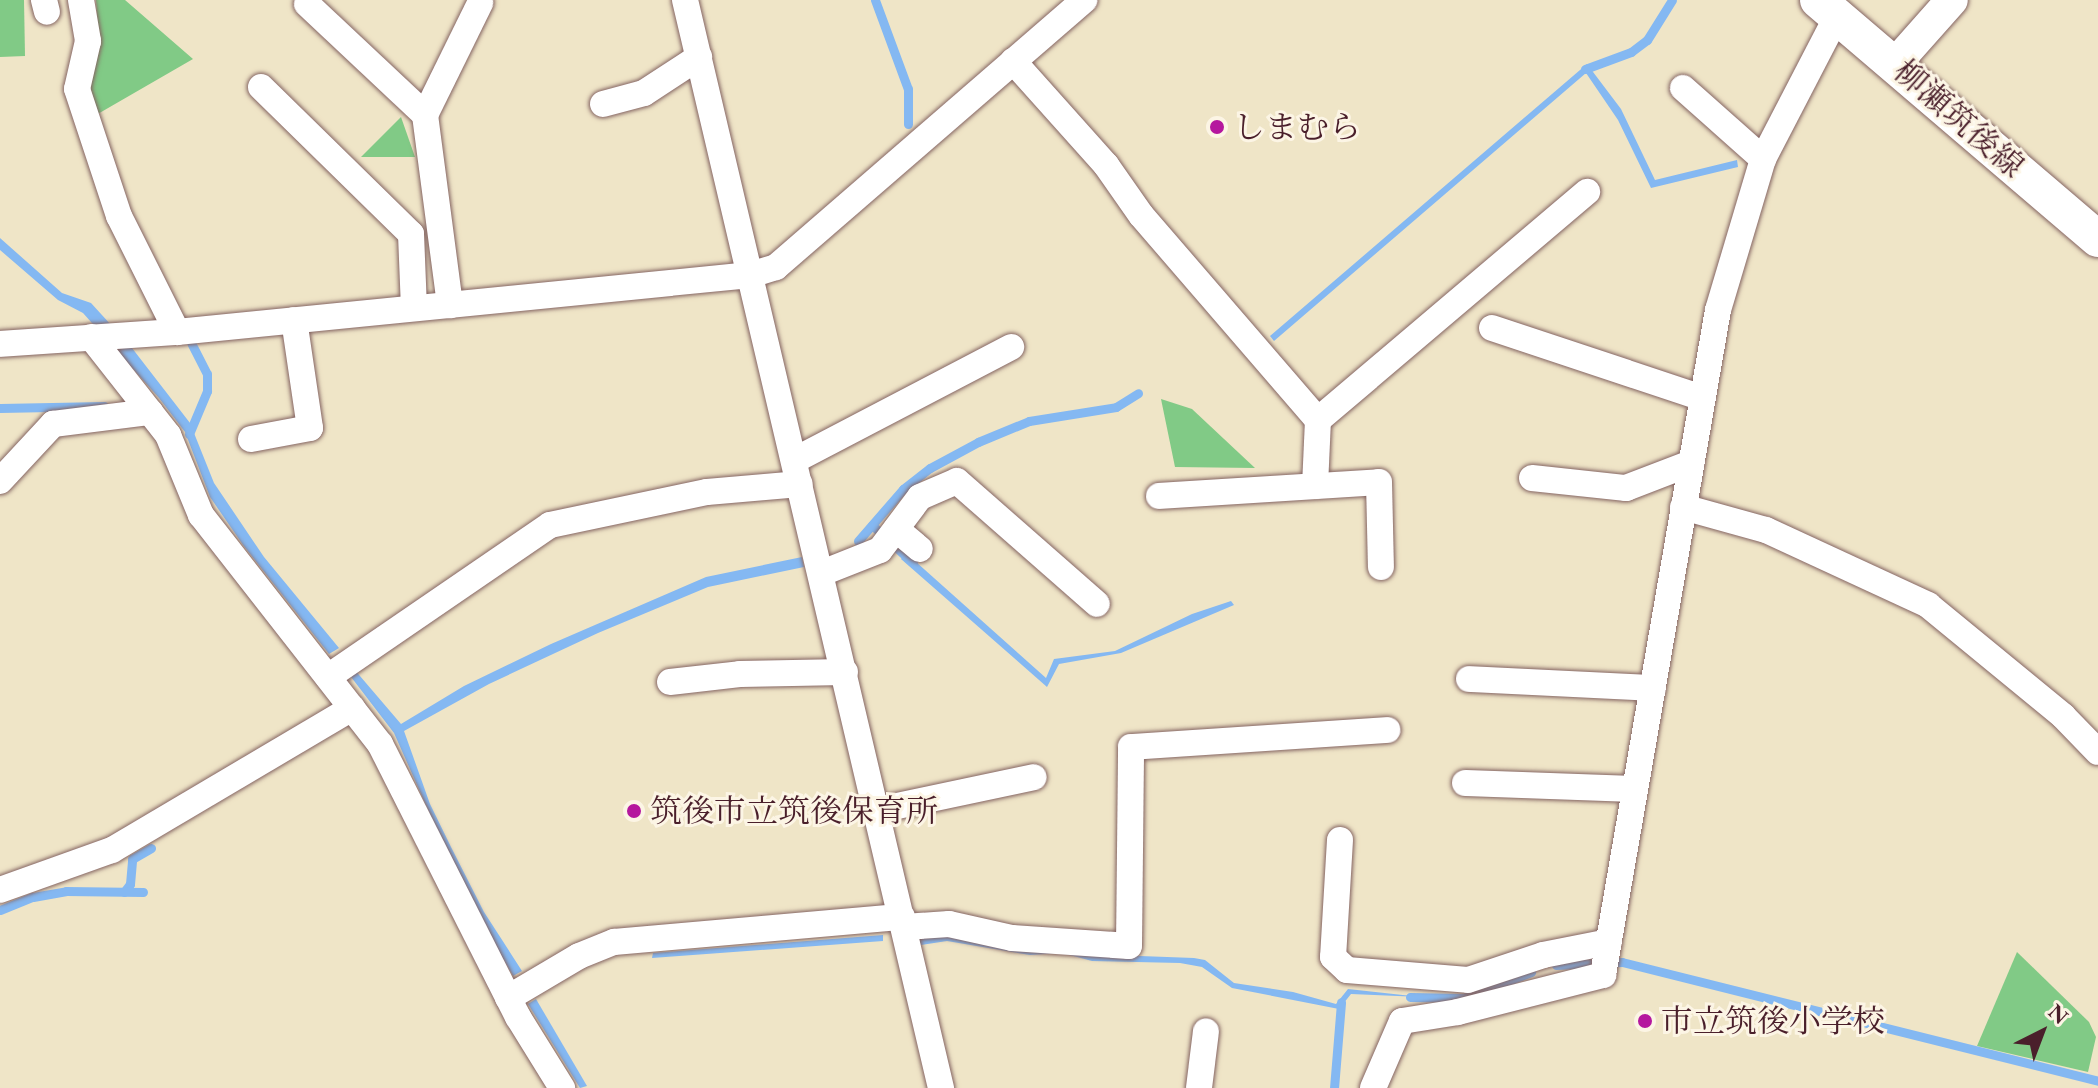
<!DOCTYPE html>
<html>
<head>
<meta charset="utf-8">
<style>
  body { margin:0 }
  #map { position:relative; width:2098px; height:1088px; overflow:hidden; background:#efe5c7; font-family:"EB Garamond","Noto Serif JP",serif }
  div>[style] { position:absolute }
  [style*='--x'] { left:calc(var(--x)*1px); top:calc(var(--y)*1px); width:calc(var(--w)*1px); rotate:calc(var(--a)*1deg) }
  .green>* { inset:0; background:#81ca86 }
  .water>* { inset:0; background:#84b8f2 }
  .stream>* { height:9px; margin:-4.5px; padding:0 4.5px; transform-origin:4.5px; border-radius:4.5px; background:#84b8f2 }
  .roads { filter:drop-shadow(0 0 2px #846462) drop-shadow(0 0 2px #846462) }
  .minor>* { height:26px; margin:-13px; padding:0 13px; transform-origin:13px; border-radius:13px; background:#fff }
  .tertiary>* { height:32px; margin:-16px; padding:0 16px; transform-origin:16px; border-radius:16px; background:#fff }
  .secondary>* { height:36px; margin:-18px; padding:0 18px; transform-origin:18px; border-radius:18px; background:#fff }
  .dots>* { width:22px; height:22px; translate:-50% -50%; box-sizing:border-box; border:4px solid #fcf5e5; border-radius:50% }
  span { translate:-50% -50%; white-space:nowrap; text-align:center; line-height:1.15; -webkit-text-stroke:6px #fcf5e5; paint-order:stroke }
  .street-label { font-size:32px; color:#4a1f2b }
  .poi-label { font-size:32px; color:#4a1f2b }
  .left { translate:0 -50%; text-align:left }
  .north { position:absolute; left:2002px; top:992px; width:80px; height:80px; -webkit-text-stroke:6px #fcf5e5; paint-order:stroke; rotate:42deg; font-size:22px; font-weight:700; line-height:32px; text-align:center; color:#4a1f2b }
  .north::after { content:''; display:block; margin:auto; width:28px; height:36px; background:#4a1f2b; clip-path:polygon(50% 0,100% 100%,50% 72%,0 100%) }
</style>
</head>
<body>
<div id="map">
  <div class="green">
    <i style="clip-path:polygon(0 0,24px 0,25px 56px,0 57px)"></i>
    <i style="clip-path:polygon(96px 0,125px 0,193px 59px,96px 115px,89px 80px,99px 43px)"></i>
    <i style="clip-path:polygon(401px 117px,415px 157px,361px 157px)"></i>
    <i style="clip-path:polygon(1161px 399px,1192px 409px,1255px 468px,1175px 467px)"></i>
    <i style="clip-path:polygon(2017px 952px,2089px 1022px,2096px 1037px,2088px 1072px,1977px 1046px)"></i>
  </div>
  <div class="water">
    <i style="clip-path:polygon(1587px 64px,1621px 109px,1655px 180px,1737px 160px,1738px 167px,1651px 188px,1618px 120px,1586px 73px,1274px 341px,1270px 336px)"></i>
    <i style="clip-path:polygon(0 238px,62px 293px,91px 303px,132px 348px,190px 423px,214px 483px,264px 557px,339px 648px,329px 654px,243px 545px,210px 497px,185px 432px,159px 398px,83px 313px,58px 300px,0 250px)"></i>
    <i style="clip-path:polygon(906px 553px,1046px 678px,1054px 659px,1115px 651px,1192px 614px,1231px 601px,1234px 605px,1121px 653px,1059px 664px,1047px 687px,901px 559px)"></i>
    <i style="clip-path:polygon(802px 557px,804px 567px,708px 587px,598px 633px,489px 684px,404px 731px,430px 804px,451px 847px,484px 912px,522px 971px,513px 976px,464px 891px,394px 733px,348px 673px,354px 669px,401px 724px,464px 686px,551px 644px,706px 577px)"></i>
    <i style="clip-path:polygon(883px 935px,883px 941px,652px 958px,653px 953px)"></i>
    <i style="clip-path:polygon(935px 935px,1113px 955px,1194px 958px,1205px 960px,1234px 983px,1293px 992px,1336px 1004px,1348px 989px,1421px 997px,1351px 994px,1339px 1009px,1232px 988px,1202px 967px,1180px 963px,1092px 961px,1062px 953px,1030px 955px,947px 941px,921px 945px,918px 938px)"></i>
    <i style="clip-path:polygon(536px 999px,587px 1086px,580px 1088px,528px 1004px)"></i>
  </div>
  <div class="stream">
    <i style="--x:875;--y:0;--w:95;--a:69.7"></i>
    <i style="--x:908;--y:89;--w:35;--a:90"></i>
    <i style="--x:1585;--y:69;--w:49;--a:-20.3"></i>
    <i style="--x:1631;--y:52;--w:20;--a:-37"></i>
    <i style="--x:1647;--y:40;--w:47;--a:-58"></i>
    <i style="--x:0;--y:408;--w:104;--a:-1.1"></i>
    <i style="--x:189;--y:434;--w:47;--a:-67.3"></i>
    <i style="--x:207;--y:391;--w:17;--a:-90"></i>
    <i style="--x:207;--y:374;--w:34;--a:-117"></i>
    <i style="--x:872;--y:525;--w:56;--a:42.8"></i>
    <i style="--x:858;--y:541;--w:69;--a:-49.1"></i>
    <i style="--x:903;--y:489;--w:34;--a:-38"></i>
    <i style="--x:930;--y:468;--w:55;--a:-28.4"></i>
    <i style="--x:978;--y:442;--w:55;--a:-22.4"></i>
    <i style="--x:1029;--y:421;--w:88;--a:-9.1"></i>
    <i style="--x:1116;--y:407;--w:26;--a:-32"></i>
    <i style="--x:124;--y:892;--w:10;--a:-53"></i>
    <i style="--x:130;--y:884;--w:25;--a:-85"></i>
    <i style="--x:132;--y:859;--w:22;--a:-30"></i>
    <i style="--x:0;--y:910;--w:35;--a:-22"></i>
    <i style="--x:33;--y:897;--w:34;--a:-10"></i>
    <i style="--x:66;--y:891;--w:77;--a:0.7"></i>
    <i style="--x:1556;--y:965;--w:66;--a:-2.6"></i>
    <i style="--x:1622;--y:962;--w:491;--a:14"></i>
    <i style="--x:1410;--y:997;--w:54;--a:1.1"></i>
    <i style="--x:1464;--y:998;--w:72;--a:-21.2"></i>
    <i style="--x:1334;--y:1088;--w:86;--a:-85.3"></i>
  </div>
  <div class="roads">
    <div class="minor">
      <i style="--x:44;--y:0;--w:12;--a:76"></i>
      <i style="--x:81;--y:0;--w:42;--a:80.3"></i>
      <i style="--x:88;--y:41;--w:49;--a:102.9"></i>
      <i style="--x:77;--y:89;--w:134;--a:71.7"></i>
      <i style="--x:119;--y:216;--w:130;--a:63.4"></i>
      <i style="--x:685;--y:0;--w:1118;--a:76.76"></i>
      <i style="--x:307;--y:4;--w:162;--a:43.2"></i>
      <i style="--x:425;--y:115;--w:192;--a:82.5"></i>
      <i style="--x:1013;--y:61;--w:140;--a:48.2"></i>
      <i style="--x:1106;--y:165;--w:61;--a:55"></i>
      <i style="--x:1141;--y:215;--w:271;--a:49.2"></i>
      <i style="--x:1318;--y:420;--w:353;--a:-40.3"></i>
      <i style="--x:261;--y:87;--w:210;--a:44.4"></i>
      <i style="--x:411;--y:234;--w:74;--a:87.7"></i>
      <i style="--x:1683;--y:88;--w:107;--a:41.6"></i>
      <i style="--x:603;--y:104;--w:42;--a:-15"></i>
      <i style="--x:644;--y:93;--w:66;--a:-33.2"></i>
      <i style="--x:425;--y:115;--w:125;--a:-63.8"></i>
      <i style="--x:1492;--y:328;--w:221;--a:18.4"></i>
      <i style="--x:91;--y:337;--w:125;--a:51.8"></i>
      <i style="--x:168;--y:435;--w:87;--a:67.6"></i>
      <i style="--x:201;--y:515;--w:291;--a:52"></i>
      <i style="--x:380;--y:744;--w:306;--a:63.2"></i>
      <i style="--x:518;--y:1017;--w:84;--a:58.2"></i>
      <i style="--x:0;--y:344;--w:177;--a:-3.9"></i>
      <i style="--x:177;--y:332;--w:576;--a:-5.68"></i>
      <i style="--x:750;--y:275;--w:27;--a:-17"></i>
      <i style="--x:776;--y:267;--w:408;--a:-40.9"></i>
      <i style="--x:251;--y:439;--w:60;--a:-10.6"></i>
      <i style="--x:310;--y:428;--w:109;--a:-98.4"></i>
      <i style="--x:795;--y:460;--w:244;--a:-27.6"></i>
      <i style="--x:1532;--y:478;--w:95;--a:6.1"></i>
      <i style="--x:1626;--y:488;--w:70;--a:-21"></i>
      <i style="--x:0;--y:481;--w:78;--a:-47.1"></i>
      <i style="--x:53;--y:424;--w:98;--a:-7.1"></i>
      <i style="--x:1315;--y:486;--w:66;--a:-87.4"></i>
      <i style="--x:1159;--y:496;--w:220;--a:-3.6"></i>
      <i style="--x:1379;--y:482;--w:85;--a:88.7"></i>
      <i style="--x:1683;--y:507;--w:86;--a:15.5"></i>
      <i style="--x:1766;--y:530;--w:179;--a:24.8"></i>
      <i style="--x:1928;--y:605;--w:175;--a:39.4"></i>
      <i style="--x:2063;--y:716;--w:50;--a:45.8"></i>
      <i style="--x:896;--y:529;--w:31;--a:40"></i>
      <i style="--x:822;--y:573;--w:62;--a:-21.6"></i>
      <i style="--x:880;--y:550;--w:66;--a:-53"></i>
      <i style="--x:920;--y:497;--w:40;--a:-23.4"></i>
      <i style="--x:957;--y:481;--w:186;--a:41.3"></i>
      <i style="--x:328;--y:677;--w:269;--a:-34.4"></i>
      <i style="--x:550;--y:525;--w:160;--a:-11.9"></i>
      <i style="--x:707;--y:492;--w:93;--a:-4.9"></i>
      <i style="--x:1469;--y:679;--w:184;--a:2.8"></i>
      <i style="--x:670;--y:682;--w:70;--a:-6.5"></i>
      <i style="--x:740;--y:674;--w:105;--a:-1.1"></i>
      <i style="--x:1465;--y:783;--w:170;--a:2"></i>
      <i style="--x:878;--y:810;--w:159;--a:-11.9"></i>
      <i style="--x:1340;--y:840;--w:117;--a:93.4"></i>
      <i style="--x:1333;--y:957;--w:19;--a:43"></i>
      <i style="--x:1347;--y:970;--w:121;--a:4.7"></i>
      <i style="--x:1468;--y:980;--w:79;--a:-18.4"></i>
      <i style="--x:1543;--y:955;--w:67;--a:-11.1"></i>
      <i style="--x:0;--y:890;--w:119;--a:-19.7"></i>
      <i style="--x:112;--y:850;--w:279;--a:-30.6"></i>
      <i style="--x:904;--y:927;--w:45;--a:-3.8"></i>
      <i style="--x:949;--y:924;--w:65;--a:12.5"></i>
      <i style="--x:1012;--y:938;--w:117;--a:3.9"></i>
      <i style="--x:1129;--y:946;--w:199;--a:-89.4"></i>
      <i style="--x:1131;--y:747;--w:257;--a:-3.8"></i>
      <i style="--x:508;--y:998;--w:82;--a:-30.6"></i>
      <i style="--x:579;--y:956;--w:38;--a:-22"></i>
      <i style="--x:614;--y:942;--w:289;--a:-5"></i>
      <i style="--x:1199;--y:1088;--w:57;--a:-83"></i>
      <i style="--x:1373;--y:1088;--w:73;--a:-66.6"></i>
      <i style="--x:1402;--y:1021;--w:57;--a:-9.1"></i>
      <i style="--x:1458;--y:1012;--w:150;--a:-14.3"></i>
      <i style="--x:1603;--y:975;--w:675;--a:-80.19"></i>
      <i style="--x:1718;--y:310;--w:158;--a:-73.4"></i>
      <i style="--x:1763;--y:159;--w:161;--a:-62.6"></i>
    </div>
    <div class="tertiary">
      <i style="--x:1896;--y:63;--w:84;--a:-48.4"></i>
    </div>
    <div class="secondary">
      <i style="--x:1818;--y:0;--w:368;--a:40.5"></i>
    </div>
  </div>
  <div class="dots">
    <i style="left:1217px;top:127px;background:#b5179e"></i>
    <i style="left:634px;top:811px;background:#b5179e"></i>
    <i style="left:1645px;top:1021px;background:#b5179e"></i>
  </div>
  <div class="street-label">
    <span style="left:1959px;top:119px;rotate:41deg">柳瀬筑後線</span>
  </div>
  <div class="poi-label">
    <span class="left" style="left:1233px;top:127px">しまむら</span>
    <span class="left" style="left:650px;top:811px">筑後市立筑後保育所</span>
    <span class="left" style="left:1661px;top:1021px">市立筑後小学校</span>
  </div>
  <div class="north">N</div>
</div>
</body>
</html>
